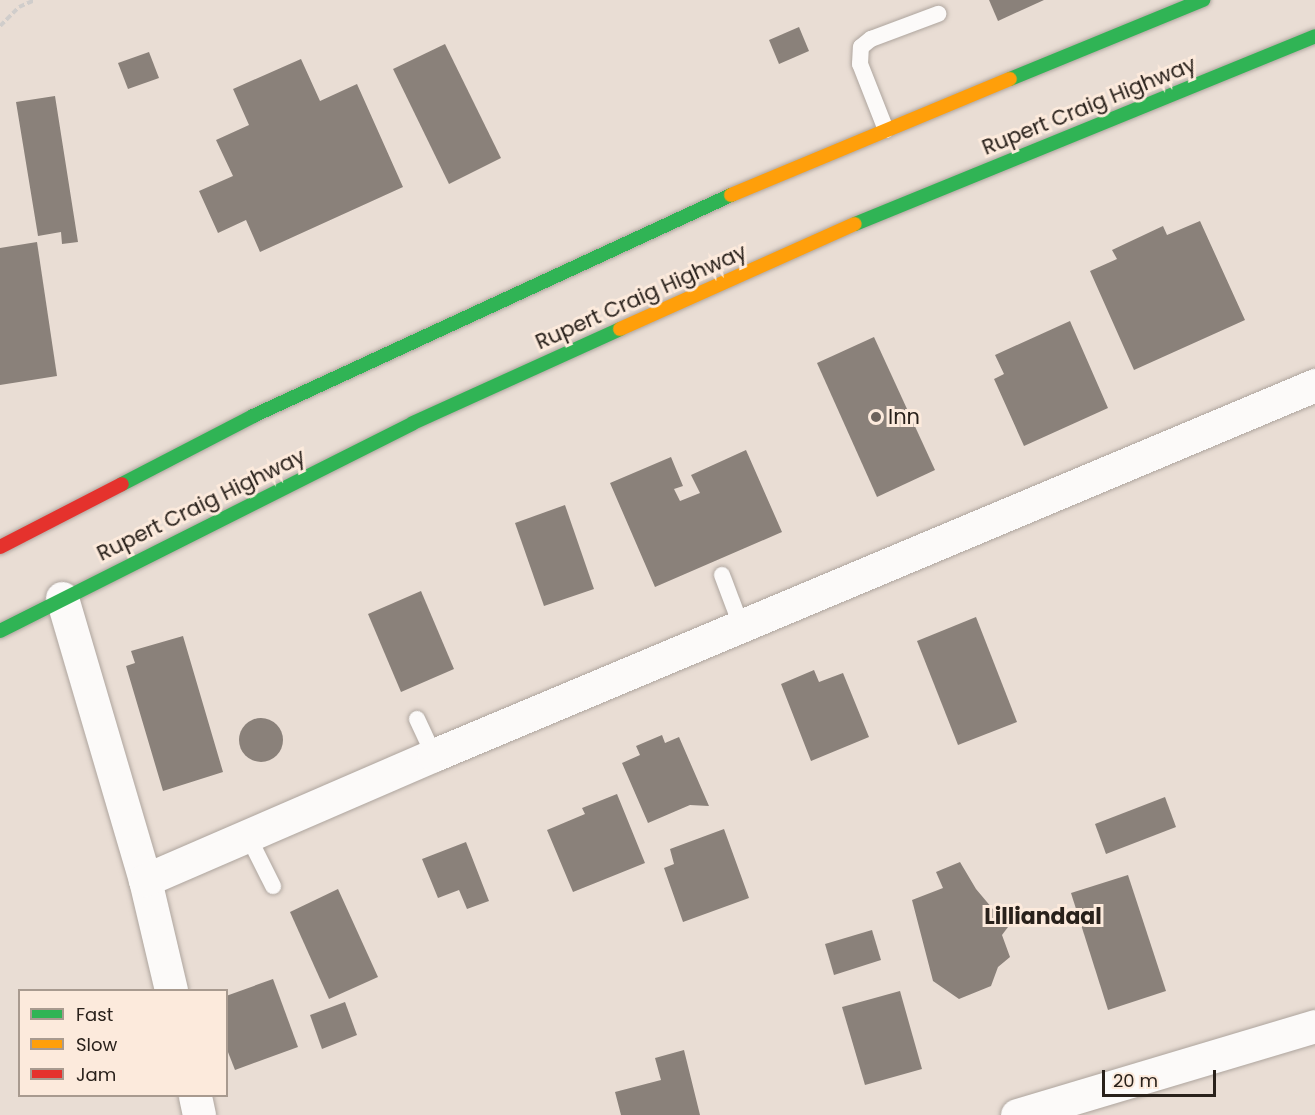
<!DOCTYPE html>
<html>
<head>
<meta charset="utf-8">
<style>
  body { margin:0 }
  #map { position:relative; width:1315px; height:1115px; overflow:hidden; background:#e9ddd4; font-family:Poppins,sans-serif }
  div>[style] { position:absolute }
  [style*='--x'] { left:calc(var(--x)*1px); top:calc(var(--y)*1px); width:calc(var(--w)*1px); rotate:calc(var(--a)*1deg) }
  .building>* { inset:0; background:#8a817a }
  .round { border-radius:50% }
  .path>* { height:4px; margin-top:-2px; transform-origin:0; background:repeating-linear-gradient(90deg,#d0cdcb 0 6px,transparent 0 9px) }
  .roads { filter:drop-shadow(0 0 2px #aea59e) drop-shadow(0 0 2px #aea59e) }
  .lane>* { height:16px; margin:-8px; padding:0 8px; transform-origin:8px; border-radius:8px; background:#fcfaf9 }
  .street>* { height:33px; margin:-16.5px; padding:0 16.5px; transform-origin:16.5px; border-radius:16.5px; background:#fcfaf9 }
  .fast>* { height:14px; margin:-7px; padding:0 7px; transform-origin:7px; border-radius:7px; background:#30b455 }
  .slow>* { height:14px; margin:-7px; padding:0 7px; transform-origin:7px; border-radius:7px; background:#ff9f0a }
  .jam>* { height:14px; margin:-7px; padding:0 7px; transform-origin:7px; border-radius:7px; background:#e5322d }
  .dots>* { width:16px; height:16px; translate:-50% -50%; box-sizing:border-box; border:3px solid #fceadc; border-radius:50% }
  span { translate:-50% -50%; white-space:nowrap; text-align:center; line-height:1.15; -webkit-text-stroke:6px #fceadc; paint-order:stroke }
  .street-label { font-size:21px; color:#29211b }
  .poi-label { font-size:21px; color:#29211b }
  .left { translate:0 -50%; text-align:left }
  .neighbourhood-label { font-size:22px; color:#29211b; font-weight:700 }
  .legend { position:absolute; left:18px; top:989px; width:210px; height:108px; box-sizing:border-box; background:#fceadc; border:2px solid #a89a8f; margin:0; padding:8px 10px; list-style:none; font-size:18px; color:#29211b }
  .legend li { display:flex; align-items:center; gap:12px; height:30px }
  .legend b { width:30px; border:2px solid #a89a8f }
  .scale { position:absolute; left:1102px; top:1070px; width:114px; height:27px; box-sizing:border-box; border:3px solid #29211b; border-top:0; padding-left:8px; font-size:18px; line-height:21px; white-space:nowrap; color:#29211b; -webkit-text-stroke:4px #fceadc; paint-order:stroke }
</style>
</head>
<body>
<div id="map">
  <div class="building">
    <i style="clip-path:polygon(989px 0,1044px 0,998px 21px)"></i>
    <i style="clip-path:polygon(799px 27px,809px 51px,779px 64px,769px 40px)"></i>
    <i style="clip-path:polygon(445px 44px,501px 158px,449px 184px,393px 69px)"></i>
    <i style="clip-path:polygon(149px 52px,159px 78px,128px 89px,118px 63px)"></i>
    <i style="clip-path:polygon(301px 59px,320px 101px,357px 84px,403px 187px,260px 252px,246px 220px,218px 233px,199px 191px,233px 176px,216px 140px,249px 125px,233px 89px)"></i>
    <i style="clip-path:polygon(55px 96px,78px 242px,62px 244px,61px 232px,38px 236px,16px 102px)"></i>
    <i style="clip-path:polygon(1200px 221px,1245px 320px,1134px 370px,1090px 271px,1117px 259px,1112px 250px,1163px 226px,1167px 235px)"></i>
    <i style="clip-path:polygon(37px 242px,57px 376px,0 385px,0 248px)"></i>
    <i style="clip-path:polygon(1070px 321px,1108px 408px,1024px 446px,994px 379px,1004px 374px,995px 355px)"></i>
    <i style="clip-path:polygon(874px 337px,935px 470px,877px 497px,817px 363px)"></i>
    <i style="clip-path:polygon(746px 450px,782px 532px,655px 587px,610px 483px,671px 457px,683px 486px,674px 489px,680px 501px,700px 493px,691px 475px)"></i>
    <i style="clip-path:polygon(565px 505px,594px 589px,544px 606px,515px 523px)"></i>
    <i style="clip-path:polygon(421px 591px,454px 669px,401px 692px,368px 614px)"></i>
    <i style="clip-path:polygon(976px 617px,1017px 722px,958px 745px,917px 641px)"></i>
    <i style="clip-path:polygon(183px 636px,223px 772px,163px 791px,126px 666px,135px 663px,131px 651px)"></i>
    <i style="clip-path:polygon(814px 670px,819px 682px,843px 673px,869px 737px,811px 761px,781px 684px)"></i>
    <i class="round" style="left:239px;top:718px;width:44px;height:44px"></i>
    <i style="clip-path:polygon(662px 735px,665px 743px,679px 737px,709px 806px,690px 805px,648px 823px,622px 763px,640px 755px,636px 746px)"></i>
    <i style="clip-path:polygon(617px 794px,645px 863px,573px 892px,547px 830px,585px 814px,582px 808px)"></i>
    <i style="clip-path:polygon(1165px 797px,1176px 827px,1106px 854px,1095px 824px)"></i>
    <i style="clip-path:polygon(724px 829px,749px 898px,683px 922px,664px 868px,674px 864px,670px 849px)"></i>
    <i style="clip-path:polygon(466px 842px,489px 901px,467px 909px,459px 890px,438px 898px,422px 859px)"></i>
    <i style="clip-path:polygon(960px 862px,976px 889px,1008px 927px,1002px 935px,1010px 957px,998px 967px,991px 986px,959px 999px,933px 981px,912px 900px,943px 888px,936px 872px)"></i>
    <i style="clip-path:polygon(1128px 875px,1166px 991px,1108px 1010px,1071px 893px)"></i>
    <i style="clip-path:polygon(338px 889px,378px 977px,329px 999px,290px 912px)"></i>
    <i style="clip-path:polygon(872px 930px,881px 960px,834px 975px,825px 944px)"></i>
    <i style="clip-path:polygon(273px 979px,298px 1047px,235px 1070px,226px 1047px,226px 996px)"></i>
    <i style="clip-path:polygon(900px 991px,922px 1069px,865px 1085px,842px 1007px)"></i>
    <i style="clip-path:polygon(345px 1002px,357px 1035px,322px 1049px,310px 1015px)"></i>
    <i style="clip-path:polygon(684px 1050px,700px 1115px,621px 1115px,615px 1092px,661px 1080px,655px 1058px)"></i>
  </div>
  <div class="path">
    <i style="--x:0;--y:26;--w:27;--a:-45"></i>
    <i style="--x:19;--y:7;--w:17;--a:-24"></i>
  </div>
  <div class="roads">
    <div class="lane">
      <i style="--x:886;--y:130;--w:71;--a:-111.5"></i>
      <i style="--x:860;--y:64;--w:17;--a:-87"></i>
      <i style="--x:861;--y:47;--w:13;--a:-39"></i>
      <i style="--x:871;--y:39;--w:72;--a:-20.5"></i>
      <i style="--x:722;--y:575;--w:57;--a:69.3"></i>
      <i style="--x:417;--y:719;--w:40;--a:65"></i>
      <i style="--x:248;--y:836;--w:56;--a:63.4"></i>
    </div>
    <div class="street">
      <i style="--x:62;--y:598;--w:294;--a:73.6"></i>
      <i style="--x:145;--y:880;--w:113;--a:76.7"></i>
      <i style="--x:145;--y:880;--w:315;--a:-23.4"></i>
      <i style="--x:434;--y:755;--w:956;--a:-22.78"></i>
      <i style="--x:195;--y:1096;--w:19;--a:78"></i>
      <i style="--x:1017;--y:1115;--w:311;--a:-16.6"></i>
    </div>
    <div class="fast">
      <i style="--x:1010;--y:79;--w:209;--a:-22.3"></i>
      <i style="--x:855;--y:224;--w:497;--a:-22.2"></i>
      <i style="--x:122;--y:484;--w:148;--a:-27.4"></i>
      <i style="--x:253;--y:416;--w:527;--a:-24.81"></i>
      <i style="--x:0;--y:631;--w:462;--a:-26.7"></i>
      <i style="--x:413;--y:423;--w:227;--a:-24.4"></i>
    </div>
    <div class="slow">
      <i style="--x:731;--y:195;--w:302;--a:-22.6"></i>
      <i style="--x:620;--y:329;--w:257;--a:-24.1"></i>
    </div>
    <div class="jam">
      <i style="--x:0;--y:547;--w:137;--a:-27.3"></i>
    </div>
  </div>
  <div class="dots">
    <i style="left:876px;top:417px;background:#6c635c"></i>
  </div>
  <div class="street-label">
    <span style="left:1089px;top:106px;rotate:-22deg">Rupert Craig Highway</span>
    <span style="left:641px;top:297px;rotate:-24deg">Rupert Craig Highway</span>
    <span style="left:201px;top:505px;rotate:-26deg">Rupert Craig Highway</span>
  </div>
  <div class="poi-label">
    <span class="left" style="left:888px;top:417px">Inn</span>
  </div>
  <div class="neighbourhood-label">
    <span style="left:1043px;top:917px">Lilliandaal</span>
  </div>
  <ul class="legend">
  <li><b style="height:8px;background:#30b455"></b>Fast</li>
  <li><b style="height:8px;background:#ff9f0a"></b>Slow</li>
  <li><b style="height:8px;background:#e5322d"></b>Jam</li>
  </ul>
  <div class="scale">20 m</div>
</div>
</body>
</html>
